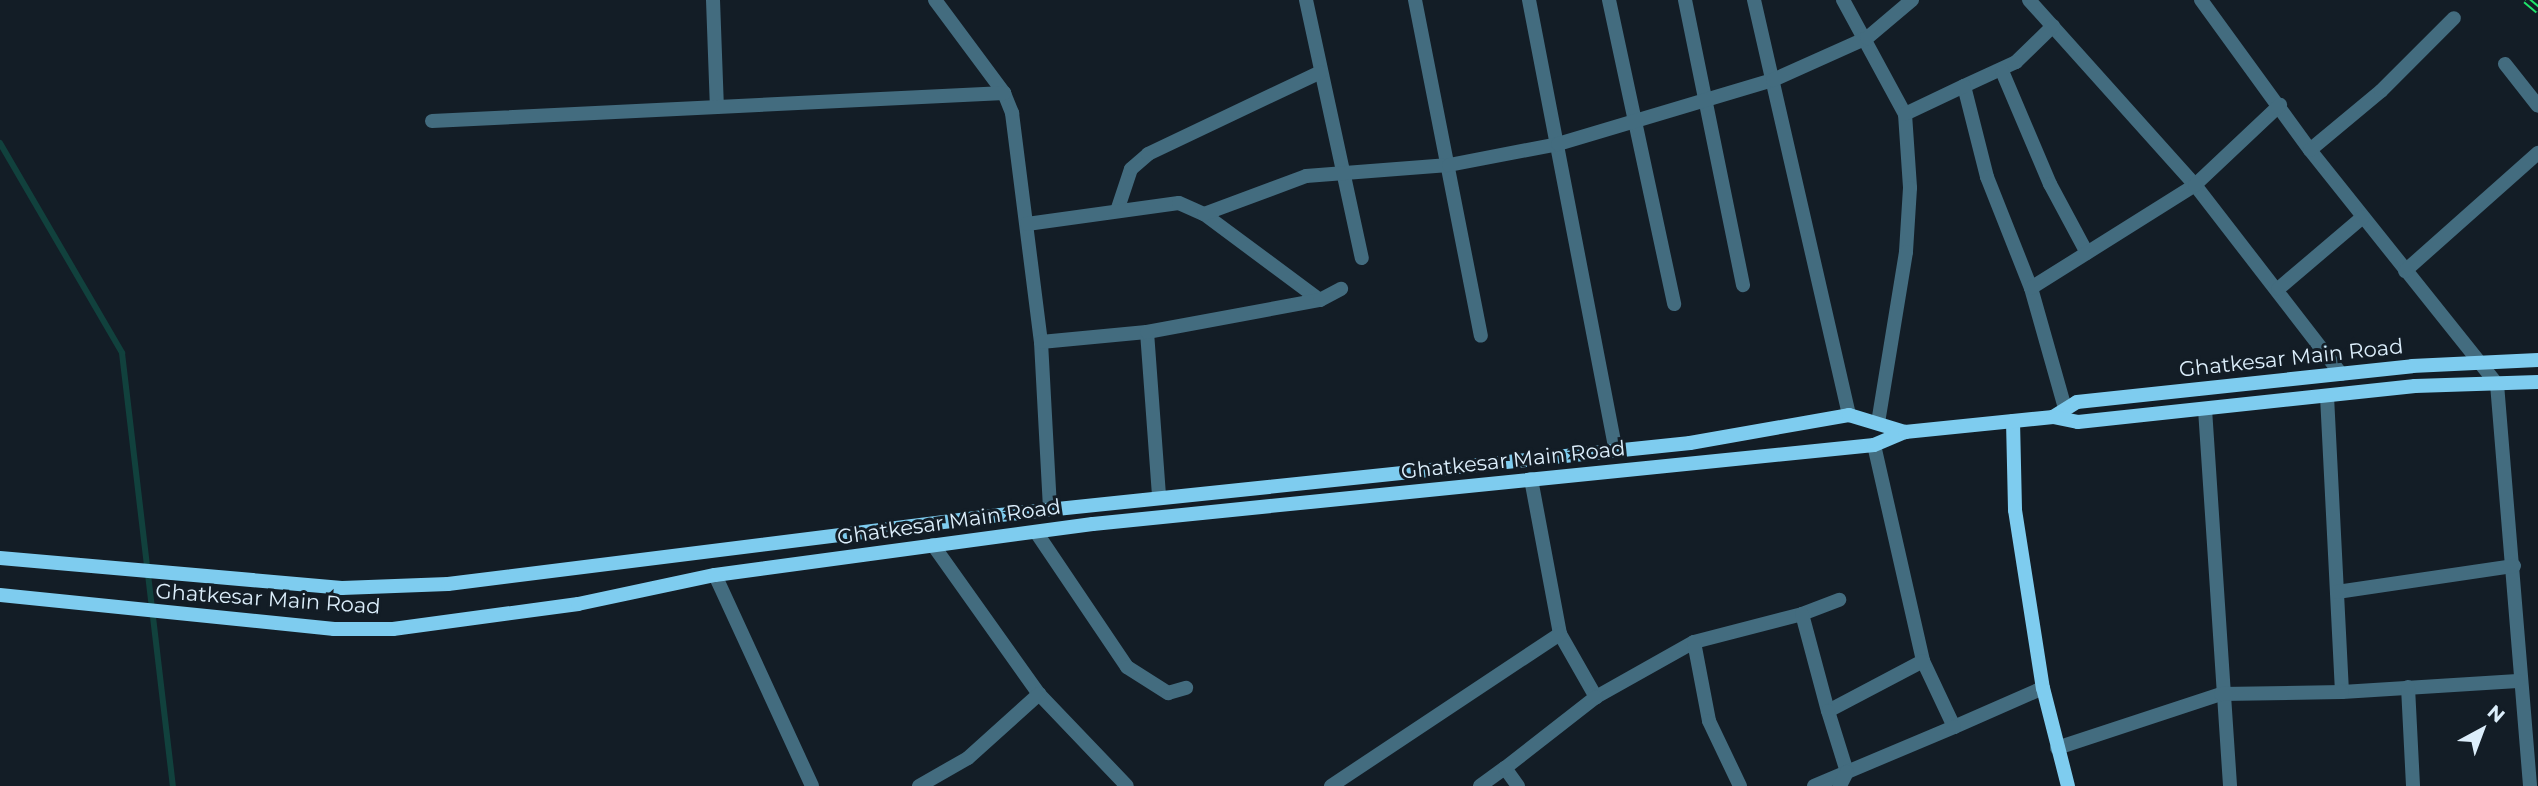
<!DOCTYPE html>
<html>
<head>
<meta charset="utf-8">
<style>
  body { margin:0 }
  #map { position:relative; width:2538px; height:786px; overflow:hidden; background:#131d26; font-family:Montserrat,sans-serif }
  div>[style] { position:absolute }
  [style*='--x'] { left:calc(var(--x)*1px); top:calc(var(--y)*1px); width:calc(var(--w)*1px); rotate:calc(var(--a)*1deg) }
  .stream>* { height:6px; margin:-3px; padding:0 3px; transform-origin:3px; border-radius:3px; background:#11413d }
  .minor>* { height:14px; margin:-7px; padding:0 7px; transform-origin:7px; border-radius:7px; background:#436c7f }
  .secondary>* { height:14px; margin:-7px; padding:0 7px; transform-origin:7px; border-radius:7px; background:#7eccef }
  .rail>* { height:8px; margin-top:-4px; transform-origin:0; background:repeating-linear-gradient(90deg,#131d26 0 16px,#1fe46a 0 32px); box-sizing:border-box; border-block:2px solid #1fe46a }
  span { translate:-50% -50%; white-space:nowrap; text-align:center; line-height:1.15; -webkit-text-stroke:6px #131d26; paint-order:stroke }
  .street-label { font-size:21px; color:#dceefb }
  .north { position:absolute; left:2447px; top:695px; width:70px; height:70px; -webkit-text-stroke:5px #131d26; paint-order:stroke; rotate:41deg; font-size:19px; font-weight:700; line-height:28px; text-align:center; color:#dceefb }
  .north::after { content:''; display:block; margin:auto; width:24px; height:32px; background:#dceefb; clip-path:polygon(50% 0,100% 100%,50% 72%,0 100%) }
</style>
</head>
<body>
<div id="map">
  <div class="stream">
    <i style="--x:0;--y:143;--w:243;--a:59.8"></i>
    <i style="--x:122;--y:353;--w:436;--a:83.3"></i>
  </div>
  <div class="minor">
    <i style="--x:713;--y:0;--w:107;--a:87.9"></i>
    <i style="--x:935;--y:0;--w:116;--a:53.4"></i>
    <i style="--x:1004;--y:93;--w:22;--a:68"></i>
    <i style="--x:1012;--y:113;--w:231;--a:82.8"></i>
    <i style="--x:1041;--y:342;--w:167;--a:86.9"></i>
    <i style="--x:1306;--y:0;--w:264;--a:77.8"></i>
    <i style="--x:1415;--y:0;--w:342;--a:78.9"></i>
    <i style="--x:1529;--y:0;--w:459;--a:79.1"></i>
    <i style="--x:1609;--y:0;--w:311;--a:77.9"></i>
    <i style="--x:1685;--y:0;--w:291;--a:78.5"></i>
    <i style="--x:1754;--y:0;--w:426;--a:77.1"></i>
    <i style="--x:1843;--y:0;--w:130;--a:61.5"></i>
    <i style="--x:1905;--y:114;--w:74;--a:86.1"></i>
    <i style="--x:1910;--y:188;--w:64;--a:93.6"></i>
    <i style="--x:1906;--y:252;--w:173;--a:99.3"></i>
    <i style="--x:2029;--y:0;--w:249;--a:48.1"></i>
    <i style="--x:2195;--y:185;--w:239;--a:52.3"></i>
    <i style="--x:2201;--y:0;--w:185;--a:54"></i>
    <i style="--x:2310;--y:150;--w:300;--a:51.4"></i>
    <i style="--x:2497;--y:384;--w:403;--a:85.3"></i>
    <i style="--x:2053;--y:26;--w:52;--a:135.8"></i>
    <i style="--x:2016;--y:62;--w:57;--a:155.2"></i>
    <i style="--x:1964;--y:86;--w:94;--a:75.8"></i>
    <i style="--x:1987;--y:177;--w:119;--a:68.4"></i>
    <i style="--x:2031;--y:288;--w:125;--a:74.2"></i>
    <i style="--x:2505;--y:64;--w:53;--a:51.8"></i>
    <i style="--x:2002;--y:71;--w:123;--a:67"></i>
    <i style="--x:2050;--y:184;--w:78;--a:61.8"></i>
    <i style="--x:1905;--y:114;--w:65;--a:-25.4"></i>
    <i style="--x:432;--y:121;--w:573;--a:-2.8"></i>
    <i style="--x:2310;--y:150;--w:92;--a:-39.7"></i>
    <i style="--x:2381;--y:91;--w:103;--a:-45"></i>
    <i style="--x:1117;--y:211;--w:44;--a:-71.6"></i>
    <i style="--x:1131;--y:169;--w:23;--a:-41"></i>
    <i style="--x:1148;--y:154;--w:191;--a:-25.4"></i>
    <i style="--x:1204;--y:214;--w:144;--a:36.6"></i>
    <i style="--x:1027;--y:224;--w:153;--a:-7.9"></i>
    <i style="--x:1179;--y:203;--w:27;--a:24"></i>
    <i style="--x:1204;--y:214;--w:109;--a:-20.4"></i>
    <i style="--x:1306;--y:176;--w:143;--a:-4.4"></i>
    <i style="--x:1449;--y:165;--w:111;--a:-10.9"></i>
    <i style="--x:1558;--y:144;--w:224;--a:-16.6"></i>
    <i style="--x:1773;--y:80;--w:103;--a:-24.1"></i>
    <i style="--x:1867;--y:38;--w:59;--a:-40.2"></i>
    <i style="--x:2405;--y:271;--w:178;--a:-41.6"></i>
    <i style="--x:2031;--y:288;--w:194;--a:-32.1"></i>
    <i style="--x:2195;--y:185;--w:117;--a:-43.3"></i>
    <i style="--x:2278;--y:289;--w:111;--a:-40.3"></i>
    <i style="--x:1147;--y:332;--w:165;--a:85.8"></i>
    <i style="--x:1041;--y:342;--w:106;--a:-5.4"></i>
    <i style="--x:1147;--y:332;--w:176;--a:-10.5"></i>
    <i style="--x:1320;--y:300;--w:24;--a:-28"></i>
    <i style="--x:2327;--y:396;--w:296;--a:87.1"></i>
    <i style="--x:2342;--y:692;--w:176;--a:-3.6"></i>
    <i style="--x:2205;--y:409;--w:378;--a:86.2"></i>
    <i style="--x:1874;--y:445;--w:221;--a:77.2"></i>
    <i style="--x:1923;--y:661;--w:73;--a:64.8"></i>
    <i style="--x:1954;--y:727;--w:97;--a:-23.7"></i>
    <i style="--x:1531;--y:479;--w:158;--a:79.4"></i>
    <i style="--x:1560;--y:634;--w:73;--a:60.3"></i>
    <i style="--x:1596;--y:697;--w:112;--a:-29.3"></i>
    <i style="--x:1694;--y:642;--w:112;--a:-14.5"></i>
    <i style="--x:1802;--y:614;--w:40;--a:-21"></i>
    <i style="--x:1036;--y:532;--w:163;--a:56"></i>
    <i style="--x:1127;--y:667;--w:49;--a:32.4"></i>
    <i style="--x:1168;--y:693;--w:19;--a:-16"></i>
    <i style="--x:933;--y:545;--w:183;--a:54.6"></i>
    <i style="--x:1039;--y:694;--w:127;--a:46.3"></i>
    <i style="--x:715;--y:575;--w:232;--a:65.3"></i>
    <i style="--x:2337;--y:592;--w:179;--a:-8.4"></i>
    <i style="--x:1802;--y:614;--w:100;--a:75"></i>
    <i style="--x:1694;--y:642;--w:80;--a:79.2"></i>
    <i style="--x:1709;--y:721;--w:72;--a:64.5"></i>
    <i style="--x:1923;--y:661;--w:107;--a:152.2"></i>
    <i style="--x:1828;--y:711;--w:64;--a:72.7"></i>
    <i style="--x:1847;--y:772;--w:116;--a:-22.8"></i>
    <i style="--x:2408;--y:687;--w:99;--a:87.1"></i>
    <i style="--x:2057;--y:748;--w:173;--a:-18.2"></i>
    <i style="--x:2221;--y:694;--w:121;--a:-0.9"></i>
    <i style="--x:919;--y:786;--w:56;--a:-29.7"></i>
    <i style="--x:968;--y:758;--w:96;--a:-42"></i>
    <i style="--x:1331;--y:786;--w:275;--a:-33.6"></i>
    <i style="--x:1480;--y:786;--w:31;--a:-36"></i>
    <i style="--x:1518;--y:786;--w:22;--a:-126"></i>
    <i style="--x:1505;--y:768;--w:115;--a:-38"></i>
    <i style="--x:1814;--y:786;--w:36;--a:-23"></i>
    <i style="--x:1847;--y:772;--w:16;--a:117"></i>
  </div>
  <div class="secondary">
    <i style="--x:2053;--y:417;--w:28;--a:-32"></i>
    <i style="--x:2077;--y:402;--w:337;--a:-6.1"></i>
    <i style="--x:2412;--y:366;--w:126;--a:-2.7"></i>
    <i style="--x:2013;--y:421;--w:89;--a:88.7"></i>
    <i style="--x:2015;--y:510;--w:180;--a:81.1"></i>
    <i style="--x:2043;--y:688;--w:101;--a:75.7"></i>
    <i style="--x:0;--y:558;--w:343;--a:5"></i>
    <i style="--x:342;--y:588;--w:106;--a:-2.2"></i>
    <i style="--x:448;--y:584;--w:556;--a:-7.13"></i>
    <i style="--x:1000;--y:515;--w:694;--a:-5.96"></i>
    <i style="--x:1690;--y:443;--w:161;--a:-10"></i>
    <i style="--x:1849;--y:415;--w:59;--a:16.9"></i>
    <i style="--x:0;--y:595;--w:336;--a:5.8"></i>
    <i style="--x:334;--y:629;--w:59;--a:0"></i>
    <i style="--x:393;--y:629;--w:187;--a:-7.7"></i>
    <i style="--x:578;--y:604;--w:140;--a:-12"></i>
    <i style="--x:715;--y:575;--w:381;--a:-7.7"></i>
    <i style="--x:1093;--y:524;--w:785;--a:-5.78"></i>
    <i style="--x:1874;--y:445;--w:34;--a:-23"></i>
    <i style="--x:1905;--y:432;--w:149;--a:-5.8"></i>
    <i style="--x:2053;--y:417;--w:25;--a:11"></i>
    <i style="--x:2078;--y:422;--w:339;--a:-6.1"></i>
    <i style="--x:2415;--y:386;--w:123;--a:-1.9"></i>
  </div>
  <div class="rail">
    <i style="--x:2526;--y:0;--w:16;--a:40"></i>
  </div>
  <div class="street-label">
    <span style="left:2291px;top:358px;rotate:-6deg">Ghatkesar Main Road</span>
    <span style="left:1513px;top:460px;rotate:-6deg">Ghatkesar Main Road</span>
    <span style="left:949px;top:522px;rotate:-8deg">Ghatkesar Main Road</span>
    <span style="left:268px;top:599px;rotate:4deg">Ghatkesar Main Road</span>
  </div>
  <div class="north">N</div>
</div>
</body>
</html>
